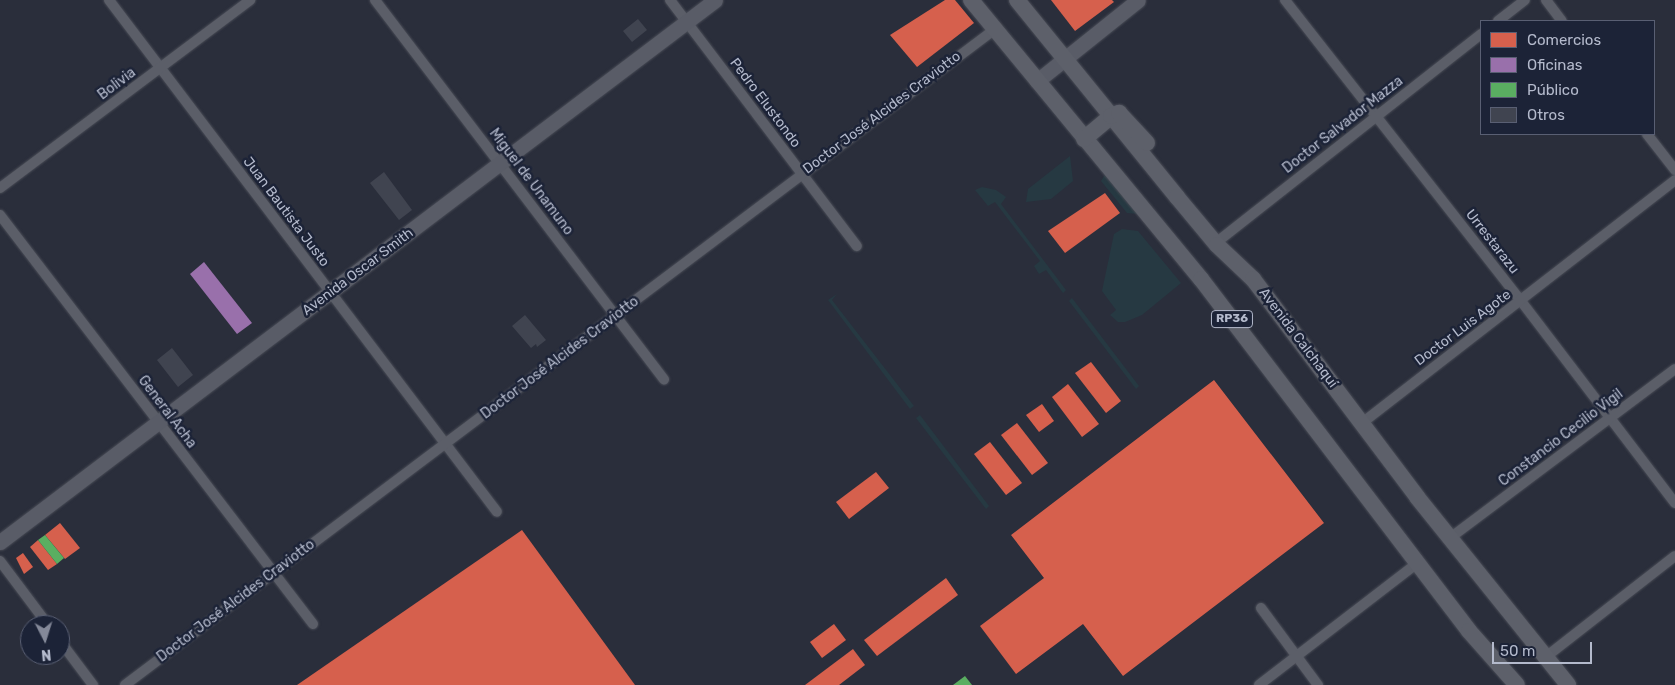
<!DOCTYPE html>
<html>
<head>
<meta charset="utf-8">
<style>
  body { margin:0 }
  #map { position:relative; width:1675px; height:685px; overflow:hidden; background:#2a2e3b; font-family:Rubik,sans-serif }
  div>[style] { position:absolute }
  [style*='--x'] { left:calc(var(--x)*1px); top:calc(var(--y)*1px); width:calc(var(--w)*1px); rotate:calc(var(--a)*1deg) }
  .green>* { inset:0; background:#263942 }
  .shops>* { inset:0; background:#d6604d }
  .offices>* { inset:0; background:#9970ab }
  .public>* { inset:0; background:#5aae61 }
  .building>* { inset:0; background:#404450 }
  .roads { filter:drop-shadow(0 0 1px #484b55) drop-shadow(0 0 1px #484b55) }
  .street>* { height:10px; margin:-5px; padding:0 5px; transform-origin:5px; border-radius:5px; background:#5b5e68 }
  .secondary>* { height:15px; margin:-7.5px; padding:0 7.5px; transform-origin:7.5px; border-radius:7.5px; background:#595c67 }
  .primary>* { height:16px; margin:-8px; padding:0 8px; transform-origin:8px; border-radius:8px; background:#5d606a }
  span { translate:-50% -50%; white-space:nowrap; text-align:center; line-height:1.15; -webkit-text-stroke:5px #1c2337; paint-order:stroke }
  .shield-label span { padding:1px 4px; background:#1c2337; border:1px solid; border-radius:4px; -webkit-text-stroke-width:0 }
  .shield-label { font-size:12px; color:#b4bacc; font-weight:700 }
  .street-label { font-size:14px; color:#b4bacc }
  .legend { position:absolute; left:1480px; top:20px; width:175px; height:115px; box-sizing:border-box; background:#1c2337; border:1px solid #595f73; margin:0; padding:6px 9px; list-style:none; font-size:15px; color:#b4bacc }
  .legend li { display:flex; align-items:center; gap:10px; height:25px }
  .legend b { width:25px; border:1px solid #595f73 }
  .north { position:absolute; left:20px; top:615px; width:50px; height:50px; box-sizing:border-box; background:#1c2337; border:1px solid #595f73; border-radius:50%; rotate:175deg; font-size:14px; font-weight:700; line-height:20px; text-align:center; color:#b4bacc }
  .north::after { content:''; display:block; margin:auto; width:18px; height:22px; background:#848999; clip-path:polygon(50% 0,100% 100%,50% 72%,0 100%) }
  .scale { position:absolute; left:1492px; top:642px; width:100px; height:22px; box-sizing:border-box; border:2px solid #b4bacc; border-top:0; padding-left:6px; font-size:15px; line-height:18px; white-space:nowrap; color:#b4bacc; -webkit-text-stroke:4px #1c2337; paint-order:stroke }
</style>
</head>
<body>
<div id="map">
  <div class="green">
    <i style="clip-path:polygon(1070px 156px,1073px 181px,1051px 199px,1026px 202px,1028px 189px)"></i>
    <i style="clip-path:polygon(1106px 173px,1138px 214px,1127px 213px,1101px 181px)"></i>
    <i style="clip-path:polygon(982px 187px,996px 190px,1006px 197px,1001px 204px,1066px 290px,1063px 293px,1046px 270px,1039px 274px,1034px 266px,1040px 261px,995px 202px,988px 206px,975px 190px)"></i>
    <i style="clip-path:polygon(1122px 229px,1138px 231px,1181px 283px,1142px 315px,1125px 322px,1118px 322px,1110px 315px,1116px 310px,1102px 291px,1114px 234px)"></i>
    <i style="clip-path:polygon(837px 294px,832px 300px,914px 406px,910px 409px,828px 300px)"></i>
    <i style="clip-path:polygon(1072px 298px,1139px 386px,1136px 389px,1069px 301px)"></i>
    <i style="clip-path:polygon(920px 415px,989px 506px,986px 509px,916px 418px)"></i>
  </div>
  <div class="shops">
    <i style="clip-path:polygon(945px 0,955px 0,974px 23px,917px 67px,890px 35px)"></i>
    <i style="clip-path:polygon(1051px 0,1112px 0,1114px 2px,1075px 31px)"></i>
    <i style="clip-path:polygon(1105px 193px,1120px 213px,1065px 253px,1048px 231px)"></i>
    <i style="clip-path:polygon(1091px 362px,1121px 401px,1106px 413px,1075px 373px)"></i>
    <i style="clip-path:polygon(1214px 380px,1324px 523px,1123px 676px,1083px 624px,1016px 674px,980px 626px,1044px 578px,1011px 535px)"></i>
    <i style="clip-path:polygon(1068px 384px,1099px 424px,1082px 437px,1052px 397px)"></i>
    <i style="clip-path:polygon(1042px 404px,1054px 421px,1039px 432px,1026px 415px)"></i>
    <i style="clip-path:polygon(1017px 423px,1048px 463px,1032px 475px,1001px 435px)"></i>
    <i style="clip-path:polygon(990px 442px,1022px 483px,1006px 495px,974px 454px)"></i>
    <i style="clip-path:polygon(876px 472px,889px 488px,849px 519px,836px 502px)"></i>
    <i style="clip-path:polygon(60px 523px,80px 548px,65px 559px,45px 535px)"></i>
    <i style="clip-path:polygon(522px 530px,635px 685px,297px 685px)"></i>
    <i style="clip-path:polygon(38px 540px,57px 564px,48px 570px,30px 547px)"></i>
    <i style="clip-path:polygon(23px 553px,33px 567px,24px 574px,16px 558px)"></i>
    <i style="clip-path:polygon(946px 578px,958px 595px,877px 656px,864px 640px)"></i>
    <i style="clip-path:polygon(834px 624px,846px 640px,822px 658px,810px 642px)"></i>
    <i style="clip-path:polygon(853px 649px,865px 665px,839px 685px,805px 685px)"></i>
  </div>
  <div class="offices">
    <i style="clip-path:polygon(204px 262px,252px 323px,237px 334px,190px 274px)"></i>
  </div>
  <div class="public">
    <i style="clip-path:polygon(45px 535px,64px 558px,57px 564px,38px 540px)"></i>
    <i style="clip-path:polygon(965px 676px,972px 685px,953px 685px)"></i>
  </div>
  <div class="building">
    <i style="clip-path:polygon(638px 19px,647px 30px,632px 42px,623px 31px)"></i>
    <i style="clip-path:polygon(384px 172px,412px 210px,399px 220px,370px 183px)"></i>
    <i style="clip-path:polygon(525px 315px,546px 340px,537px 347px,536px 344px,531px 348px,512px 326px)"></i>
    <i style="clip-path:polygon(172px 348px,193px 375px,178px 387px,157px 360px)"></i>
  </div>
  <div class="roads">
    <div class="street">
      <i style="--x:109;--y:0;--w:642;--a:52.84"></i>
      <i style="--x:375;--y:0;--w:477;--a:52.7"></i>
      <i style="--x:670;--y:0;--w:309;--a:52.8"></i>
      <i style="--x:1285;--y:0;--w:382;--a:51.9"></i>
      <i style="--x:1521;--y:301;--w:254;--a:52.7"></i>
      <i style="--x:1546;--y:0;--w:26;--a:53"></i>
      <i style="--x:1498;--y:21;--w:34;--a:-38"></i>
      <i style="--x:1647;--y:134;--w:46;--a:52.1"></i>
      <i style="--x:0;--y:188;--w:313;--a:-36.9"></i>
      <i style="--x:0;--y:215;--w:515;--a:52.57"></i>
      <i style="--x:1222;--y:238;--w:330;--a:-38.2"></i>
      <i style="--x:1362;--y:423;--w:396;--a:-37.8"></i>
      <i style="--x:1450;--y:538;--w:281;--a:-36.9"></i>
      <i style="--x:0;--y:561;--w:80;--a:53.1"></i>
      <i style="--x:1261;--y:608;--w:96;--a:53.5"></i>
      <i style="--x:60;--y:641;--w:55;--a:53.1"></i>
      <i style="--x:1547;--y:656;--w:162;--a:-38"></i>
      <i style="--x:125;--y:685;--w:1088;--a:-37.01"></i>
      <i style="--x:1259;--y:685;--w:202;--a:-37.6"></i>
    </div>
    <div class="secondary">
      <i style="--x:1037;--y:81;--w:129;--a:-38.7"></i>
      <i style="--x:0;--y:542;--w:897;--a:-37.16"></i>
    </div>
    <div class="primary">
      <i style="--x:971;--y:0;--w:362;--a:50.5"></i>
      <i style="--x:1201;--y:279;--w:442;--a:52.7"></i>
      <i style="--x:1469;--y:631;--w:72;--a:48.4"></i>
      <i style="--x:1017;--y:0;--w:254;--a:50.9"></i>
      <i style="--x:1177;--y:197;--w:62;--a:50.2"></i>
      <i style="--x:1217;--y:245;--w:50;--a:43.4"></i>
      <i style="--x:1253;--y:279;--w:273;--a:53"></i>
      <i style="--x:1417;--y:497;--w:241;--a:51.2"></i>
      <i style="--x:1084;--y:139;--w:35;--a:-40"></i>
      <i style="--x:1111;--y:116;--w:9;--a:-21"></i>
      <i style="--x:1119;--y:113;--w:41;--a:47"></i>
    </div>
  </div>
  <div class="shield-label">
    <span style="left:1232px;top:319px">RP36</span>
  </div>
  <div class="street-label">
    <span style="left:117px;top:84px;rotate:-37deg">Bolivia</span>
    <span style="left:765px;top:103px;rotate:53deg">Pedro Elustondo</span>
    <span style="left:882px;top:113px;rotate:-37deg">Doctor José Alcides Craviotto</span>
    <span style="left:1343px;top:125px;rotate:-38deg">Doctor Salvador Mazza</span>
    <span style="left:531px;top:182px;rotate:53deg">Miguel de Unamuno</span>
    <span style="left:286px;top:212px;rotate:53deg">Juan Bautista Justo</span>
    <span style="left:1492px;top:242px;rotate:52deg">Urrestarazu</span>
    <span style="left:358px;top:272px;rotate:-37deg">Avenida Oscar Smith</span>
    <span style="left:1463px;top:328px;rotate:-37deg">Doctor Luis Agote</span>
    <span style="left:1298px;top:338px;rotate:53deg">Avenida Calchaquí</span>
    <span style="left:560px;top:358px;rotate:-37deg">Doctor José Alcides Craviotto</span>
    <span style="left:167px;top:412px;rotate:53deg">General Acha</span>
    <span style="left:1561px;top:438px;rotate:-37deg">Constancio Cecilio Vigil</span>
    <span style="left:236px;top:601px;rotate:-37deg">Doctor José Alcides Craviotto</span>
  </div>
  <ul class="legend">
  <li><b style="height:14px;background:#d6604d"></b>Comercios</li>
  <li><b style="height:14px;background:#9970ab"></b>Oficinas</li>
  <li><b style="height:14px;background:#5aae61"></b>Público</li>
  <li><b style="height:14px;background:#404450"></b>Otros</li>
  </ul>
  <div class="north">N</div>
  <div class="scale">50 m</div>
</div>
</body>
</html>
